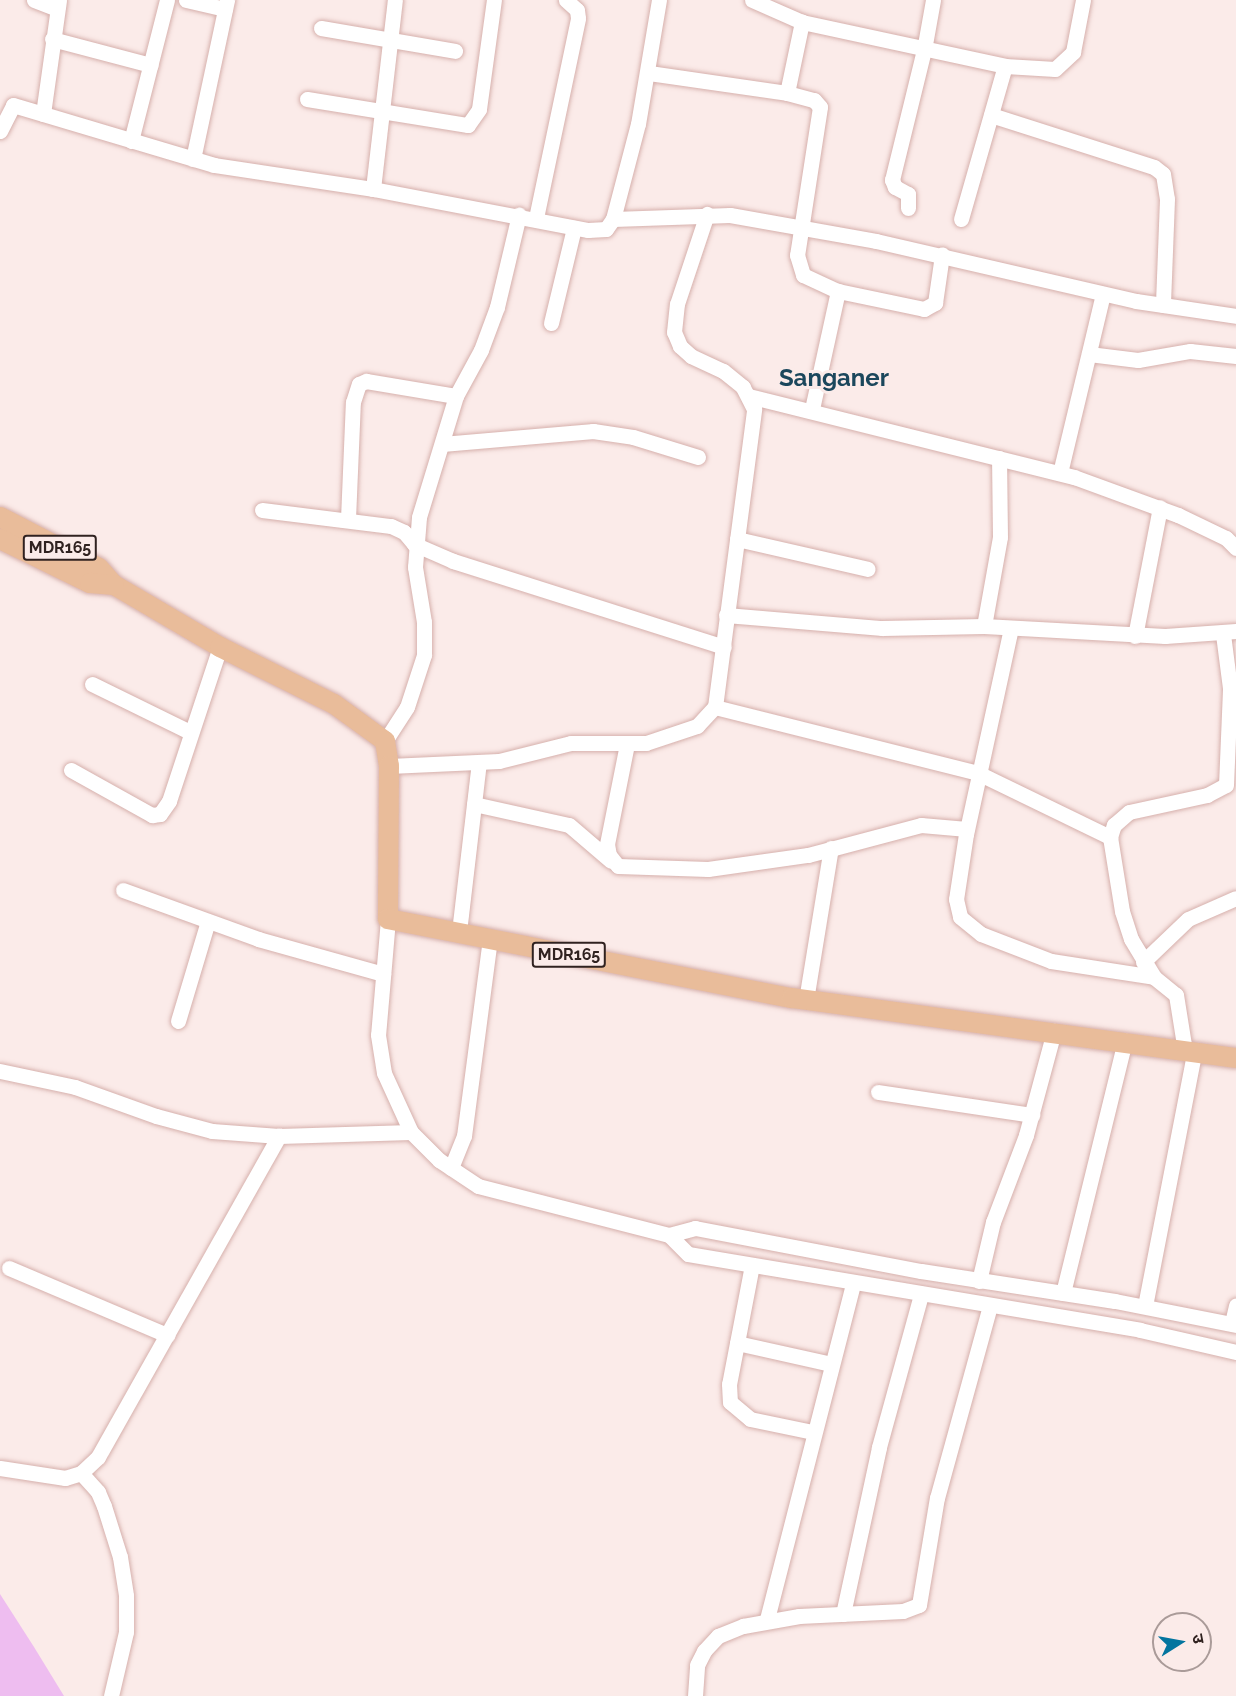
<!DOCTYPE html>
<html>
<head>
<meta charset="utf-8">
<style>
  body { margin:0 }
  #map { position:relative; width:1236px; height:1696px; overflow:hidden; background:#fbebe9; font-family:Raleway,"Noto Sans Devanagari",sans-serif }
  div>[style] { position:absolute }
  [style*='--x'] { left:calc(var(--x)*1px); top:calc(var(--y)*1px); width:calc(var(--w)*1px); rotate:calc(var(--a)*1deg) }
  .water>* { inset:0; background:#eebdf0 }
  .roads { filter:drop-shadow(0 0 2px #d6b0ac) drop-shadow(0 0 2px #d6b0ac) }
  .minor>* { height:15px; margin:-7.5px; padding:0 7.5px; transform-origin:7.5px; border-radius:7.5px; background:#fff }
  .major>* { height:20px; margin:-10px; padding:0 10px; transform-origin:10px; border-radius:10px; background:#e9bc9a }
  span { translate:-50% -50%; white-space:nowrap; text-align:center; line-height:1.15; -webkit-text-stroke:6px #fbebe9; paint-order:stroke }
  .shield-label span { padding:2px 4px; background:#fbebe9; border:2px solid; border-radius:4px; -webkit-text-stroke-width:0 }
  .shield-label { font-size:16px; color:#302220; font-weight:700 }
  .district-label { font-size:24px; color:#1b475c; font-weight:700 }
  .north { position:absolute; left:1152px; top:1612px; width:60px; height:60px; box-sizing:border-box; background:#fbebe9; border:2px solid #aa9b99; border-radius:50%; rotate:79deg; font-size:16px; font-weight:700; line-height:24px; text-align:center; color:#302220 }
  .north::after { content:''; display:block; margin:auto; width:21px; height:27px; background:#03759f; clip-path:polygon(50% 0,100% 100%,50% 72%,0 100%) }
</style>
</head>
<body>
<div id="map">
  <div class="water">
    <i style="clip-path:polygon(0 1594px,34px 1647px,64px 1696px,0 1696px)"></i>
  </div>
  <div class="roads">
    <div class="minor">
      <i style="--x:34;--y:0;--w:25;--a:21"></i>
      <i style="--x:186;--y:0;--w:40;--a:13"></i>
      <i style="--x:752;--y:0;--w:55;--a:23.7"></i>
      <i style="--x:802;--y:22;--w:208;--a:12.2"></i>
      <i style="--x:1005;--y:66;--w:50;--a:3.4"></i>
      <i style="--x:1055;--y:69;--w:25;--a:-43"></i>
      <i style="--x:1073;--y:52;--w:53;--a:-79.1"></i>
      <i style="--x:321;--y:28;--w:136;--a:9.7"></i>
      <i style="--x:52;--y:39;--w:102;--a:14.7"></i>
      <i style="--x:649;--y:73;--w:139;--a:8.2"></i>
      <i style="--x:787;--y:93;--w:28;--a:15"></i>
      <i style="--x:814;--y:100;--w:9;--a:49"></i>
      <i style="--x:820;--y:107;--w:150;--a:98.8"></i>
      <i style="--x:797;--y:255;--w:21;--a:73"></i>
      <i style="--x:803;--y:275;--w:38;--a:25"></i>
      <i style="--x:838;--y:291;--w:88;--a:11.8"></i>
      <i style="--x:924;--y:309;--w:13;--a:-29"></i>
      <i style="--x:935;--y:303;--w:49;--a:-81.7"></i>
      <i style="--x:787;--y:93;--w:73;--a:-78.1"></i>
      <i style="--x:307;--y:99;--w:163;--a:9.2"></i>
      <i style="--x:468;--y:125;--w:19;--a:-55"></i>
      <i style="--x:479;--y:109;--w:110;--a:-82.2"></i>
      <i style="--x:43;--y:114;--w:115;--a:-82"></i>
      <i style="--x:991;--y:115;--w:171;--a:17.7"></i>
      <i style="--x:1154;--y:167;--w:11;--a:38"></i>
      <i style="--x:1163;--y:174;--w:25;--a:81"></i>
      <i style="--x:1167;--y:199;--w:106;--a:92.2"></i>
      <i style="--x:0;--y:131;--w:29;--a:-63"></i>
      <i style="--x:13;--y:105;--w:210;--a:16.6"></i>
      <i style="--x:214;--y:165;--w:161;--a:8.6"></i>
      <i style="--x:373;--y:189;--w:219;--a:10.8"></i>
      <i style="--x:588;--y:230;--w:18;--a:-3"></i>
      <i style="--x:606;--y:229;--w:12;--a:-55"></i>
      <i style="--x:613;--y:219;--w:117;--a:-2"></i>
      <i style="--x:730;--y:215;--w:148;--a:10.1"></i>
      <i style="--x:876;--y:241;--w:267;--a:13"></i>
      <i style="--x:1136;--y:301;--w:101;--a:8.5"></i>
      <i style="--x:131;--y:141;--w:146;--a:-75.7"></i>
      <i style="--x:193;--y:159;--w:163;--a:-77.9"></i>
      <i style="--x:373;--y:189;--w:190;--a:-83.4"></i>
      <i style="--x:908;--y:208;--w:14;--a:-90"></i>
      <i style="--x:908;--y:194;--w:15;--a:-152"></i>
      <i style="--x:895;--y:187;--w:8;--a:-113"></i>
      <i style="--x:892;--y:180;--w:134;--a:-76.2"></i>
      <i style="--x:924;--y:50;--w:51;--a:-79.8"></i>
      <i style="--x:536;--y:218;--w:204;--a:-78.1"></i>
      <i style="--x:578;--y:18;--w:8;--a:-97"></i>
      <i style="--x:577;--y:10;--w:15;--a:-138"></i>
      <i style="--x:613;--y:219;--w:98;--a:-75.3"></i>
      <i style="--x:638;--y:124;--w:126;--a:-80.4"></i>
      <i style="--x:961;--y:219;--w:159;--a:-74"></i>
      <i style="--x:551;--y:323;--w:98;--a:-76.4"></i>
      <i style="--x:1089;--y:354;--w:49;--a:7"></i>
      <i style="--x:1138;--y:360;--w:53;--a:-9.8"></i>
      <i style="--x:1190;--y:351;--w:46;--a:6.2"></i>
      <i style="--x:749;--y:396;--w:335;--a:14"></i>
      <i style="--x:1074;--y:477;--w:111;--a:20.1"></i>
      <i style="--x:1178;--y:515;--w:53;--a:25.6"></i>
      <i style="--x:1226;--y:538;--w:14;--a:45"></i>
      <i style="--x:812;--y:409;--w:121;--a:-77.6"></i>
      <i style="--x:442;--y:444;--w:152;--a:-4.9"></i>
      <i style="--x:593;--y:431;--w:40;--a:8.5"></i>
      <i style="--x:633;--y:437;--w:68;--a:17.1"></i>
      <i style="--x:1060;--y:473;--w:184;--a:-76.5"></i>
      <i style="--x:262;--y:510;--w:130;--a:7.1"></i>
      <i style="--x:391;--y:526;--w:14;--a:25"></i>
      <i style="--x:404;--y:532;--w:16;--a:50"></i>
      <i style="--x:414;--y:544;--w:43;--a:23.6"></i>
      <i style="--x:453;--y:561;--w:284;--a:17.6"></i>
      <i style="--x:348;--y:519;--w:117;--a:-87.6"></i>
      <i style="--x:353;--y:402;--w:19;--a:-72"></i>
      <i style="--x:359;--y:384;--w:8;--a:-23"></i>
      <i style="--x:366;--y:381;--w:91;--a:9.5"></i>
      <i style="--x:737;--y:539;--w:134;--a:12.9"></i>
      <i style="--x:726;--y:615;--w:157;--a:4.8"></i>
      <i style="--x:882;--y:628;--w:102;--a:-1.1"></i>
      <i style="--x:984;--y:626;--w:181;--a:3.2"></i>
      <i style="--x:1165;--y:636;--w:71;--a:-4"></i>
      <i style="--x:984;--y:626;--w:90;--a:-79.8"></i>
      <i style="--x:1000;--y:537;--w:79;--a:-90.7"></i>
      <i style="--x:1011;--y:628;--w:211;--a:102.3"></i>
      <i style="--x:966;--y:834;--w:66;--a:98.7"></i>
      <i style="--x:956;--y:899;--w:18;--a:77"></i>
      <i style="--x:960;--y:917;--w:27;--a:39"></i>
      <i style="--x:981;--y:934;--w:75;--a:21.1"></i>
      <i style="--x:1051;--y:961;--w:104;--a:8.8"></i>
      <i style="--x:1135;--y:636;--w:131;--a:-79"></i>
      <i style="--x:92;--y:684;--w:109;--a:26.1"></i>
      <i style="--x:715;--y:707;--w:271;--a:14.1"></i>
      <i style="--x:978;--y:773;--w:147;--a:25.9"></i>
      <i style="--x:385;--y:741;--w:40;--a:-57.1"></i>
      <i style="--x:407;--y:707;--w:55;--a:-71.9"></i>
      <i style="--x:424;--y:655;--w:33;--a:-90"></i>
      <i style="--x:424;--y:622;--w:56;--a:-99.3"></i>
      <i style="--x:415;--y:567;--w:50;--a:-85.4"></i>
      <i style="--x:419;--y:517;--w:127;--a:-73"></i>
      <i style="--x:456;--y:396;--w:52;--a:-61.5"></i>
      <i style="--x:481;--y:350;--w:46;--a:-69.6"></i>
      <i style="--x:497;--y:307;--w:95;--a:-76.6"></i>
      <i style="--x:627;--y:744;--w:102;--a:101.3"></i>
      <i style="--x:607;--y:844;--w:11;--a:80"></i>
      <i style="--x:609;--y:855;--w:14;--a:51"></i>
      <i style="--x:618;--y:866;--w:90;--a:1.9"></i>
      <i style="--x:708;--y:869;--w:101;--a:-8"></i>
      <i style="--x:808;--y:855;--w:117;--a:-14.9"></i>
      <i style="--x:921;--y:825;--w:46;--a:5"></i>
      <i style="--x:389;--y:766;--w:110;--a:-2.6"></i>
      <i style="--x:499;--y:761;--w:74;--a:-14"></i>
      <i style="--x:571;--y:743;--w:75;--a:0"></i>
      <i style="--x:646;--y:743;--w:54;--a:-18.4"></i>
      <i style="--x:697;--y:726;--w:26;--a:-47"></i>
      <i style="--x:715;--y:707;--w:301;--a:-82.5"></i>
      <i style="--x:754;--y:409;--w:25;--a:-117"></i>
      <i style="--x:743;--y:387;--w:26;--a:-141"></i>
      <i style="--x:723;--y:371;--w:35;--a:-155"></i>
      <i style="--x:691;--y:356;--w:15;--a:-138"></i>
      <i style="--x:680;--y:346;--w:15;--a:-113"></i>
      <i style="--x:674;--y:332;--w:28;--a:-84"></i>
      <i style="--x:677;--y:304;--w:95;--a:-71.6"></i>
      <i style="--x:71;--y:770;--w:93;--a:29.1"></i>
      <i style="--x:152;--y:815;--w:8;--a:-7"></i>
      <i style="--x:160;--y:814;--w:16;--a:-55"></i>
      <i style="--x:169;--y:801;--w:162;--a:-71.7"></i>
      <i style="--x:474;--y:804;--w:97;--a:12.5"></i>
      <i style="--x:569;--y:825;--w:55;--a:40.6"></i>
      <i style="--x:123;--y:890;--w:144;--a:19.9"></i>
      <i style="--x:258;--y:939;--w:130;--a:15.6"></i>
      <i style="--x:388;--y:919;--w:116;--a:94.9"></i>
      <i style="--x:378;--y:1035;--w:38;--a:81"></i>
      <i style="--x:384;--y:1073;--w:65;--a:65.4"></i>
      <i style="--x:411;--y:1132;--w:40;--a:45"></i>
      <i style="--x:439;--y:1160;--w:47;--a:33.7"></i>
      <i style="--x:478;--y:1186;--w:197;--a:14.4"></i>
      <i style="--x:669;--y:1235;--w:27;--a:45"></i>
      <i style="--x:688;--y:1254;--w:458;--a:9.5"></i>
      <i style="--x:1140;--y:1330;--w:98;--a:12.9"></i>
      <i style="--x:459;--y:932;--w:170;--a:-83.3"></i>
      <i style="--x:1143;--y:962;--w:62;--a:-43.7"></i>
      <i style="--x:1188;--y:919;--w:52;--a:-23.6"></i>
      <i style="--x:806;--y:1000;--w:154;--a:-80.7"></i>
      <i style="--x:178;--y:1021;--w:104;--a:-73.3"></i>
      <i style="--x:1185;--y:1051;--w:57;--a:-99.1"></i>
      <i style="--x:1176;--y:995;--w:28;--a:-141"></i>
      <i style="--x:1154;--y:977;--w:44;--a:-121.2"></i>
      <i style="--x:1131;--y:939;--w:29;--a:-108"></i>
      <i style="--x:1122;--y:911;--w:75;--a:-99.2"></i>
      <i style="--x:1110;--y:837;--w:13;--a:-72"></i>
      <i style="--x:1114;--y:825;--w:20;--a:-41"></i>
      <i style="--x:1129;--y:812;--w:80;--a:-12.3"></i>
      <i style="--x:1207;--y:795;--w:21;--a:-28"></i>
      <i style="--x:1226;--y:785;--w:97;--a:-87.6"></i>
      <i style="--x:1230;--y:688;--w:54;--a:-97.4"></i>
      <i style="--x:0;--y:1071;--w:77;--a:12"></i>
      <i style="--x:75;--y:1087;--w:86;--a:19.7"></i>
      <i style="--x:156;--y:1116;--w:58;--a:15"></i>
      <i style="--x:212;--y:1131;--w:67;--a:4.3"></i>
      <i style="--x:279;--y:1136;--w:132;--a:-1.7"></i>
      <i style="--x:878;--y:1092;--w:156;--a:8.5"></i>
      <i style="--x:451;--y:1168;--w:35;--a:-68"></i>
      <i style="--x:464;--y:1136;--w:199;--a:-82.5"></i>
      <i style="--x:669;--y:1235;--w:27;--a:-15"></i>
      <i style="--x:695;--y:1228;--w:230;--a:10.8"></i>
      <i style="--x:921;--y:1271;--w:196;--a:8.8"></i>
      <i style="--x:1115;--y:1301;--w:123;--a:11.2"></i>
      <i style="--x:752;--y:1265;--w:121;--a:100.9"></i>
      <i style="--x:729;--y:1384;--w:18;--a:87"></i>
      <i style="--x:730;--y:1402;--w:26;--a:40"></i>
      <i style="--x:750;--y:1419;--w:64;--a:11.7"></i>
      <i style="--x:9;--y:1268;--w:172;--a:23"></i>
      <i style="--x:979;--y:1281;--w:61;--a:-76.7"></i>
      <i style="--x:993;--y:1222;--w:93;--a:-69.2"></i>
      <i style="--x:1026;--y:1135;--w:108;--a:-74.9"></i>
      <i style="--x:1063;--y:1293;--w:260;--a:-76.2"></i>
      <i style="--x:1145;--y:1306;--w:258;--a:-79"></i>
      <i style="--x:1232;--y:1323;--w:18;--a:-77"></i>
      <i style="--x:737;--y:1343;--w:96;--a:12.6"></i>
      <i style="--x:0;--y:1468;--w:66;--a:8.7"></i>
      <i style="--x:65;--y:1478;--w:17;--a:-17"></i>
      <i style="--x:81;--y:1473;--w:23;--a:-43"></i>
      <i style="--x:98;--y:1457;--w:369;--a:-60.6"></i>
      <i style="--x:81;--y:1473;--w:25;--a:48"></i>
      <i style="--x:98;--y:1492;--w:15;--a:67"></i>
      <i style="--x:104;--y:1506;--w:53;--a:72.6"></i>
      <i style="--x:120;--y:1557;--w:39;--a:81"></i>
      <i style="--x:126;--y:1596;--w:36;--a:90"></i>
      <i style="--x:126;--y:1632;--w:66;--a:103.2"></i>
      <i style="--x:843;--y:1614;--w:171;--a:-77.8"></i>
      <i style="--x:879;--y:1447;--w:159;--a:-74.6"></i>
      <i style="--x:767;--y:1619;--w:346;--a:-75.6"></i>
      <i style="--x:695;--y:1696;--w:31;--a:-86"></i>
      <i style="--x:697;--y:1665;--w:16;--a:-63"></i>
      <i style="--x:704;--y:1651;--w:21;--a:-47"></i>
      <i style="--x:718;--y:1636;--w:27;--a:-22"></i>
      <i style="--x:743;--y:1626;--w:57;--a:-10.1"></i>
      <i style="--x:799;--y:1616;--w:104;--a:-2.8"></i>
      <i style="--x:903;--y:1611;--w:17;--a:-21"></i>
      <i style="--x:919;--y:1605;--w:109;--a:-80.5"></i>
      <i style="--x:937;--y:1498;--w:200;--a:-74.6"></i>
    </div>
    <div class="major">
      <i style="--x:0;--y:517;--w:111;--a:27.3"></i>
      <i style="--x:99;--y:568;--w:23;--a:49"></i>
      <i style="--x:114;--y:585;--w:123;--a:30.3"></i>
      <i style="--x:220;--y:647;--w:127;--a:26.6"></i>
      <i style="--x:334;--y:704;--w:63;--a:36"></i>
      <i style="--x:385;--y:741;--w:25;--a:81"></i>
      <i style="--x:389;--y:766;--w:153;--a:90.4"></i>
      <i style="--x:388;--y:919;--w:412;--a:11.1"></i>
      <i style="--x:792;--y:998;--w:448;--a:7.7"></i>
      <i style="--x:0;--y:539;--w:100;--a:26.1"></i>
      <i style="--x:90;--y:583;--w:24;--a:5"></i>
    </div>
  </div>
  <div class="shield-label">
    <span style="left:60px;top:548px">MDR165</span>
    <span style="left:569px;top:955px">MDR165</span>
  </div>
  <div class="district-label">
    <span style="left:834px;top:378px">Sanganer</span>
  </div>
  <div class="north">उ</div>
</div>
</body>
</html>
